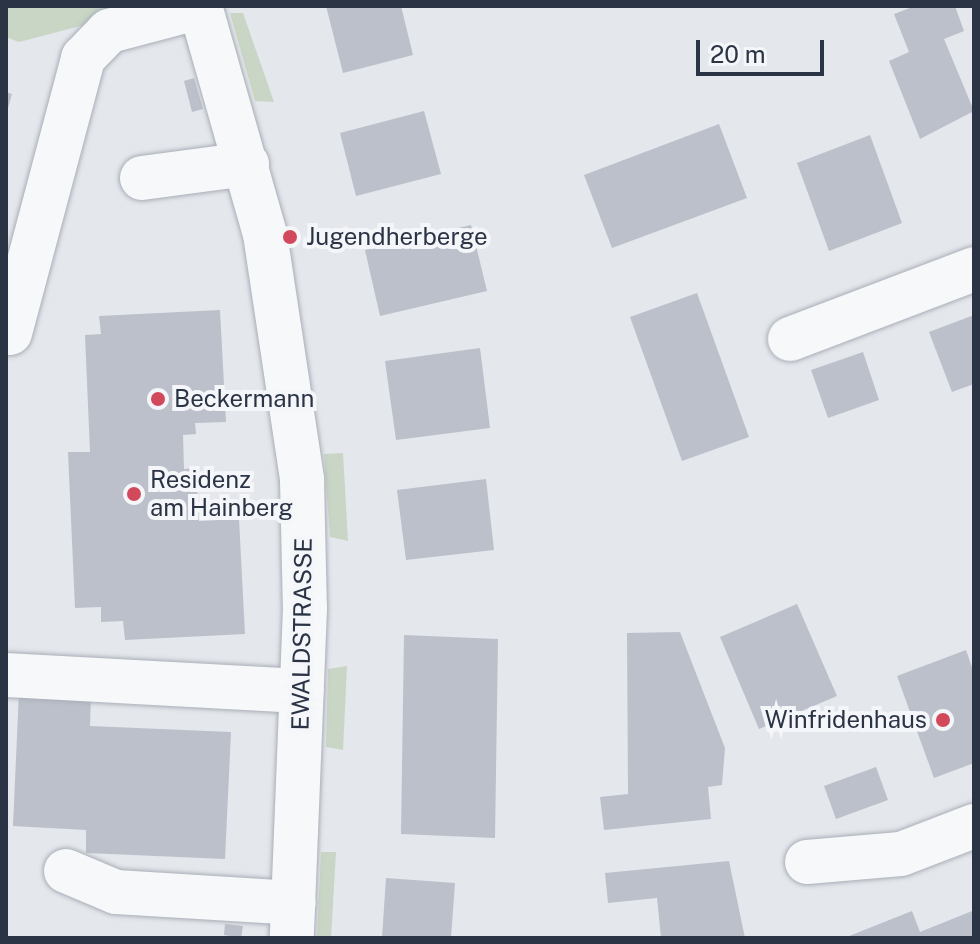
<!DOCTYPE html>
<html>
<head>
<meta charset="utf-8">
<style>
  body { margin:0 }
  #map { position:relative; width:980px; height:944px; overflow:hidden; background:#e4e7ec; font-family:"Public Sans",sans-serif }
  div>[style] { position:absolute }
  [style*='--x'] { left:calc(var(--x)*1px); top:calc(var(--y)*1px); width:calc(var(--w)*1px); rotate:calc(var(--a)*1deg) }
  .green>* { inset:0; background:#c9d6c5 }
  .building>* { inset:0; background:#bbc0ca }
  .roads { filter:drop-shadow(0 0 2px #a9aeb7) drop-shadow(0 0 2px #a9aeb7) }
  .minor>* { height:44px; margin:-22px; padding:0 22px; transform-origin:22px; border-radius:22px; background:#f7f8fa }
  .dots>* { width:22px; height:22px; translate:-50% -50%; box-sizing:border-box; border:4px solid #f4f6f9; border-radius:50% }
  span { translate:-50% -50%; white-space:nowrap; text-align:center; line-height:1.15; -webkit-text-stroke:8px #f4f6f9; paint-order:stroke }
  .poi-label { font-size:24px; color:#2b3445 }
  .left { translate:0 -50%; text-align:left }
  .right { translate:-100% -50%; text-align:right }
  .street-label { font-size:24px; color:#2b3445 }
  .frame { position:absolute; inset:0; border:8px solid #2b3445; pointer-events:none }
  .scale { position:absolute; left:696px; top:40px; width:128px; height:36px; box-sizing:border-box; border:4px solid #2b3445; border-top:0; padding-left:10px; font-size:24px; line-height:28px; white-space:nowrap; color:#2b3445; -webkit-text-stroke:6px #f4f6f9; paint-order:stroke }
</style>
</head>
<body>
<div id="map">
  <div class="green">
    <i style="clip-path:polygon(6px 6px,157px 6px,19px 42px,6px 37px)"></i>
    <i style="clip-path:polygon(230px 13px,243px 13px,274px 102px,255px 101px)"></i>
    <i style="clip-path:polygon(343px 453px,348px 541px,330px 537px,324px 454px)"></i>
    <i style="clip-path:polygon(347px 666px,343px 750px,326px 747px,328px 669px)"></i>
    <i style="clip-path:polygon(321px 852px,336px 852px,331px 938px,317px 938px)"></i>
  </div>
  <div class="building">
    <i style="clip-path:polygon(326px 6px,401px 6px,413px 55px,343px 73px)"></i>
    <i style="clip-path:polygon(915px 6px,955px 6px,964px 31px,944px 39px,974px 111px,920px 139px,889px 61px,909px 52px,894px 14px)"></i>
    <i style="clip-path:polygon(194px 78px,203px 109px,192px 112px,184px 81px)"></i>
    <i style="clip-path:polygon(6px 92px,12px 94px,7px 112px,6px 111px)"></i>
    <i style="clip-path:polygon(424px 111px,441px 174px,356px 196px,340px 133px)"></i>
    <i style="clip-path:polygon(719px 124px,747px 198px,612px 248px,584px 175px)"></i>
    <i style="clip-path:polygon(870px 135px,902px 223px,829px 251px,797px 163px)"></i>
    <i style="clip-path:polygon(471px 225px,487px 291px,380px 316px,365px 250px)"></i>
    <i style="clip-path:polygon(697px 293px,749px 437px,682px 461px,630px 317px)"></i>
    <i style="clip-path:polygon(220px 310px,226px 422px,195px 423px,196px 434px,183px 435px,184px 469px,196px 468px,199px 521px,239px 519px,245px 634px,125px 640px,123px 621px,101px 622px,101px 607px,75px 608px,68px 452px,90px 452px,85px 335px,101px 334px,99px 316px)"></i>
    <i style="clip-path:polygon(974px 315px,974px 384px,952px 392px,929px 332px)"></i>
    <i style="clip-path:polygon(480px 348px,490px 428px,396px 440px,385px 361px)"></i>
    <i style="clip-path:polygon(863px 352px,879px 400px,828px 418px,811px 370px)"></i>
    <i style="clip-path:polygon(486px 479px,494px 550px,406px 560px,397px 490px)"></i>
    <i style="clip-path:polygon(797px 604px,837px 696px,759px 729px,720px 637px)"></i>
    <i style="clip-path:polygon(680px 632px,725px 748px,722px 785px,708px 787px,711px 819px,604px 830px,600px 797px,628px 794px,627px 633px)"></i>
    <i style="clip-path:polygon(404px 635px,498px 639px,495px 838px,401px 834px)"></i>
    <i style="clip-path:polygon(966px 650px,974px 673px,974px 763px,934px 778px,897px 676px)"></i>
    <i style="clip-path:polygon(19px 691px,91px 694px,90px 726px,231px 732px,225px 859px,86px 853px,86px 830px,13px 826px)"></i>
    <i style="clip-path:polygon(876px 767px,888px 800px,836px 819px,824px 786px)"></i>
    <i style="clip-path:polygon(729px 861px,745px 938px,661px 938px,657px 898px,608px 903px,605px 873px)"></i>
    <i style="clip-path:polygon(386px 878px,455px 883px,451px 938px,382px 938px)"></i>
    <i style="clip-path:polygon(912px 911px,920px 932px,972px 911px,974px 938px,844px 938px)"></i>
    <i style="clip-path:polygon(225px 924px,243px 926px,241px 938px,224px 935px)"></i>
  </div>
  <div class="roads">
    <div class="minor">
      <i style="--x:200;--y:6;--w:237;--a:74.1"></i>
      <i style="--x:265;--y:234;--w:249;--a:81.4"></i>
      <i style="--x:302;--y:480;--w:128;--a:88.7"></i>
      <i style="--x:305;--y:608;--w:330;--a:92.3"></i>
      <i style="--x:142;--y:178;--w:106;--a:-7.6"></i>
      <i style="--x:10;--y:333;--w:285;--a:-75.1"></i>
      <i style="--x:83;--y:58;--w:37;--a:-46"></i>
      <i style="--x:109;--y:31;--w:94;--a:-14.8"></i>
      <i style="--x:790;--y:339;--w:197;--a:-20.8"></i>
      <i style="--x:6;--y:675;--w:296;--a:3.1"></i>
      <i style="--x:807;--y:862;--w:94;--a:-4.9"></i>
      <i style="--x:901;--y:854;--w:78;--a:-21"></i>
      <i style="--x:66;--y:871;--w:54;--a:22.8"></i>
      <i style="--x:116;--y:892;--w:178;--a:3.5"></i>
    </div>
  </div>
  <div class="dots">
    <i style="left:290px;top:237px;background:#d1495b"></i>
    <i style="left:158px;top:399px;background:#d1495b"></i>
    <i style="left:134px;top:494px;background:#d1495b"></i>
    <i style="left:943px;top:720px;background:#d1495b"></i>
  </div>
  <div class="poi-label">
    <span class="left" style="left:306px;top:237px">Jugendherberge</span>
    <span class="left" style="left:174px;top:399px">Beckermann</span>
    <span class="left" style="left:150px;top:494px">Residenz<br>am Hainberg</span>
    <span class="right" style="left:927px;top:720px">Winfridenhaus</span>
  </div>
  <div class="street-label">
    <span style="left:302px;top:634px;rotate:-89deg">EWALDSTRASSE</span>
  </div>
  <div class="frame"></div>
  <div class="scale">20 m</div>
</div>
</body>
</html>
